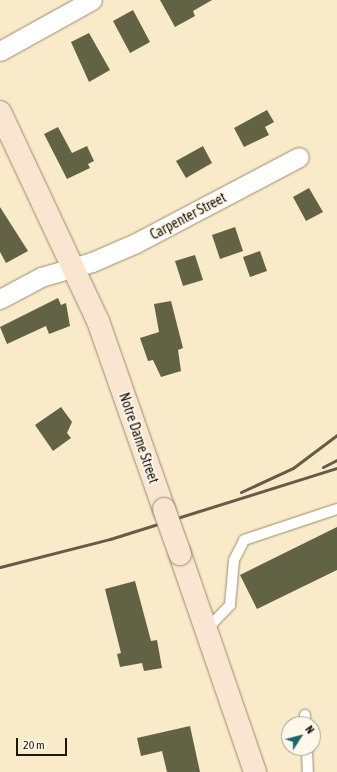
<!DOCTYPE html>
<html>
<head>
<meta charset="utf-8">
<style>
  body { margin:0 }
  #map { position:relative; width:337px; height:772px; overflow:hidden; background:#f9eac9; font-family:"Asap Condensed",sans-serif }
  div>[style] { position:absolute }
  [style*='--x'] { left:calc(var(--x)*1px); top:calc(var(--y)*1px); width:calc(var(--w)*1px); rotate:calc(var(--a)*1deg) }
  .building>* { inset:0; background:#616344 }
  .roads { filter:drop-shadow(0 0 1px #9a8c6e) drop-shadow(0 0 1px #9a8c6e) }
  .service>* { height:10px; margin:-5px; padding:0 5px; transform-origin:5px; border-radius:5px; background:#fff }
  .minor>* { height:19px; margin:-9.5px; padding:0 9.5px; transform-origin:9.5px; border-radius:9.5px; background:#fff }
  .secondary>* { height:22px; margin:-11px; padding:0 11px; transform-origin:11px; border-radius:11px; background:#fae5d1 }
  .rail>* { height:3px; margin:-1.5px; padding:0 1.5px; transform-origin:1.5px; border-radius:1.5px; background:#645c49 }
  .bridges { filter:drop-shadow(0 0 1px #9a8c6e) drop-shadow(0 0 1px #9a8c6e) }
  .secondary-bridge>* { height:22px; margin:-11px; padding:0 11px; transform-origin:11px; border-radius:11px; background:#fae5d1 }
  span { translate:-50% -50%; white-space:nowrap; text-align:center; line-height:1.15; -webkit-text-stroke:4px #fef8eb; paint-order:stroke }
  .street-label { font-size:14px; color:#1d180c }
  .north { position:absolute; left:281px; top:716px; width:40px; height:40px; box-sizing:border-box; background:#fef8eb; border:1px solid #a49e92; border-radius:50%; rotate:54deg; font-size:11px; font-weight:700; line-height:16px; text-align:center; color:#1d180c }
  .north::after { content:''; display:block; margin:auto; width:14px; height:18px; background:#1b676f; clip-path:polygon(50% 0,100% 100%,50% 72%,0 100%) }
  .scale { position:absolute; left:16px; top:738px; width:51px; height:18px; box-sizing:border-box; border:2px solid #1d180c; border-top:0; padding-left:5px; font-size:12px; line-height:14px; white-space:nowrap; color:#1d180c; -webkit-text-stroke:3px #fef8eb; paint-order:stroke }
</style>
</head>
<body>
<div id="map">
  <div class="building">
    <i style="clip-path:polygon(160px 0,212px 0,193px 11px,195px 16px,175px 27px)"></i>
    <i style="clip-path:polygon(133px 10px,150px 42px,130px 53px,113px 21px)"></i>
    <i style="clip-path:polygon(89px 33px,110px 70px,89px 82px,71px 42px)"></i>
    <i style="clip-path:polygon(267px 110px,274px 122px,265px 127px,269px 135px,244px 147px,234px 128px)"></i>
    <i style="clip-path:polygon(58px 127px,72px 153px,87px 146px,94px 161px,88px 164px,90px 168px,67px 179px,44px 134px)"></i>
    <i style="clip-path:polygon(203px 146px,212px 163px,186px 178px,176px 161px)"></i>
    <i style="clip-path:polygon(309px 188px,323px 212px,306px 221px,293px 197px)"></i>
    <i style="clip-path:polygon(0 207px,28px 251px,6px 263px,0 252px)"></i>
    <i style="clip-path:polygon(235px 227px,243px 251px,220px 259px,212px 235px)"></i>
    <i style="clip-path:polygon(260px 251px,267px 271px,250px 277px,243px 257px)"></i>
    <i style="clip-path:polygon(195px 255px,203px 280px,183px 286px,175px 261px)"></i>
    <i style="clip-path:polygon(58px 298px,61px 305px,66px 303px,70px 326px,49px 334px,46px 326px,7px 344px,0 327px)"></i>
    <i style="clip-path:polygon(171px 301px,183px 348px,178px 350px,181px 371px,161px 377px,153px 360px,148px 361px,140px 338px,159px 332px,154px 304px)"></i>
    <i style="clip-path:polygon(61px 407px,72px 422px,67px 433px,71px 438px,53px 451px,35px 425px)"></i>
    <i style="clip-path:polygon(337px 527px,337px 570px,257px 609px,240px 575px)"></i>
    <i style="clip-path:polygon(135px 581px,151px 641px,157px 640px,162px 668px,144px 671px,142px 663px,120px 667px,117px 654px,121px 653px,105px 589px)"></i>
    <i style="clip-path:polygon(190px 726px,200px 772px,167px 772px,162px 751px,141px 756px,137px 738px)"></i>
  </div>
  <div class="roads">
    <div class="service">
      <i style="--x:206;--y:630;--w:35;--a:-46"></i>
      <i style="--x:230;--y:605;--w:45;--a:-84.9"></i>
      <i style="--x:234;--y:560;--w:22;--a:-63"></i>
      <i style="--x:244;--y:540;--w:98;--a:-18.4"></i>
      <i style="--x:305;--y:715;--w:9;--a:90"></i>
      <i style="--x:307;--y:748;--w:24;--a:88"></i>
    </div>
    <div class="minor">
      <i style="--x:0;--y:51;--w:105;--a:-29"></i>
      <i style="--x:0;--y:299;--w:47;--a:-28.2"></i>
      <i style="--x:41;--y:277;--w:53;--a:-16.4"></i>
      <i style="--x:92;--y:262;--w:48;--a:-23.4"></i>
      <i style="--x:136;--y:243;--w:184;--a:-27.8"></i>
    </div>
    <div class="secondary">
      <i style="--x:0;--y:112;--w:231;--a:64.9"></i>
      <i style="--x:98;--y:321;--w:199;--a:70.7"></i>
      <i style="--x:180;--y:554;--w:231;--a:71"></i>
    </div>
  </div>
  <div class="rail">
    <i style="--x:323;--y:467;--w:16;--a:-27"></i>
    <i style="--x:241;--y:492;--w:57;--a:-24.8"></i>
    <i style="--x:293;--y:468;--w:55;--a:-36.9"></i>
    <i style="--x:0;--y:567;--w:114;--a:-14.3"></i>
    <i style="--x:110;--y:539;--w:238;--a:-17.4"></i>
  </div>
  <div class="bridges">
    <div class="secondary-bridge">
      <i style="--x:164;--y:509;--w:48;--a:70.4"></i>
    </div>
  </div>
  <div class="street-label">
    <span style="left:188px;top:216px;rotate:-28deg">Carpenter Street</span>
    <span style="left:139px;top:438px;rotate:71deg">Notre Dame Street</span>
  </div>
  <div class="north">N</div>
  <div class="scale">20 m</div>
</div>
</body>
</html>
